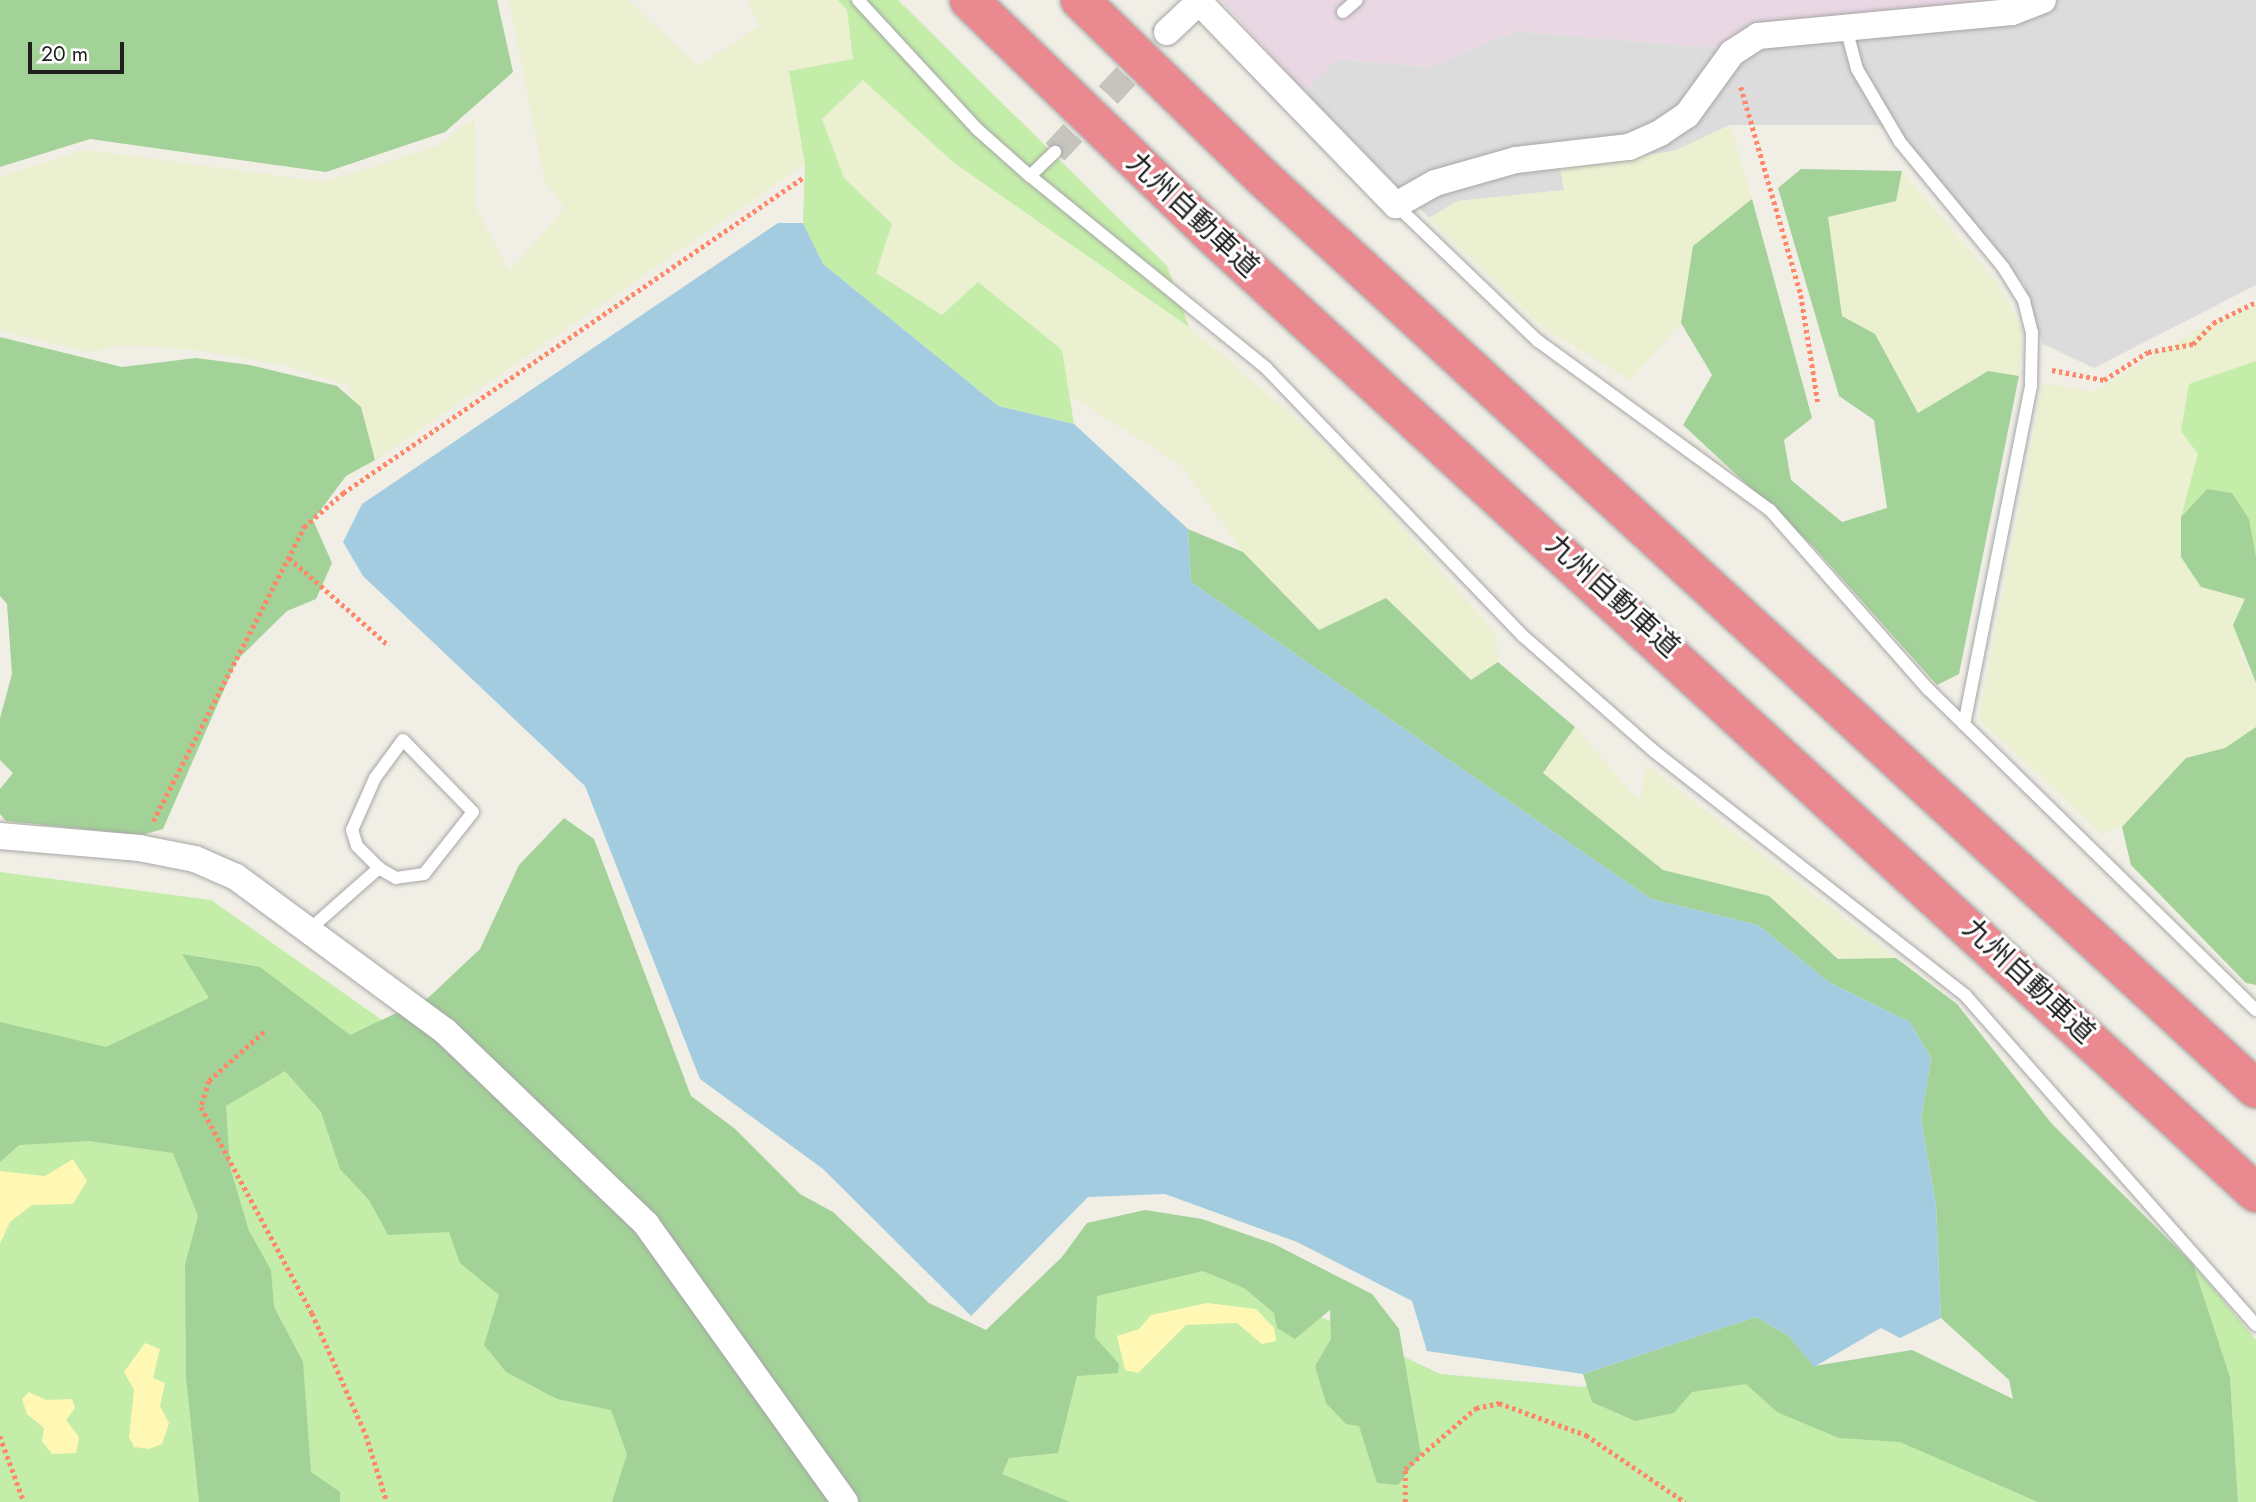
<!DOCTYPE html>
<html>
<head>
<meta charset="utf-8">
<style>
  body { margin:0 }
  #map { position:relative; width:2256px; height:1502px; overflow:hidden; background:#f0eee5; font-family:Jost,"Noto Sans JP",sans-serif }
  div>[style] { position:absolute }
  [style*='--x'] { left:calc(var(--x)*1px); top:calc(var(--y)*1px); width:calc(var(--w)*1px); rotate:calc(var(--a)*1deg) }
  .residential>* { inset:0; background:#dddcdc }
  .industrial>* { inset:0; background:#ead7e4 }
  .farmland>* { inset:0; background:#eaf0d0 }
  .grass>* { inset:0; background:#c3eda9 }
  .forest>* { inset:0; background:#a3d298 }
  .sand>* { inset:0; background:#fff8b4 }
  .water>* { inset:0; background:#a3cce0 }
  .minor-tunnel>* { height:26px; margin-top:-13px; transform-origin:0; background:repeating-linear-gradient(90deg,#c6c5bd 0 26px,transparent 0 39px) }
  .path>* { height:4.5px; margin-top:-2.25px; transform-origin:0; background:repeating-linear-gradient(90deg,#ff8767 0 3.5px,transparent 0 7px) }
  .roads { filter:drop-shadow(0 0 2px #a6a6a6) drop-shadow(0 0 2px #a6a6a6) }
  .service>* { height:12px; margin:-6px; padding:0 6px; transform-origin:6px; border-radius:6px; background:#fff }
  .minor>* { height:26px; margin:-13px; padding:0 13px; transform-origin:13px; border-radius:13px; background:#fff }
  .motorway>* { height:38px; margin:-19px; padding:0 19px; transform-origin:19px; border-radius:19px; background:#eb8991 }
  span { translate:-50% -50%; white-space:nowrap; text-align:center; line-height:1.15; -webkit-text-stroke:6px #fff; paint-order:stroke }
  .street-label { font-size:28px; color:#1f1f1f }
  .scale { position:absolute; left:28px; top:42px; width:96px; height:32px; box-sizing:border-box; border:4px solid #1f1f1f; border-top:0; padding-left:9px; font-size:21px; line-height:24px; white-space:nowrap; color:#1f1f1f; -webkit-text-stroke:5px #fff; paint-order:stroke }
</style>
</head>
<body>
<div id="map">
  <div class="residential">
    <i style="clip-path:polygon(2022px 0,2256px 0,2256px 285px,2094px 368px,2043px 344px,2024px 284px,1880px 125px,1730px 125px,1674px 151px,1560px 167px,1564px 190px,1458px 201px,1429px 218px,1305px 92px,1338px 59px,1430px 67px,1515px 31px,1718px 48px,1768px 21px)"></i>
  </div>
  <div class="industrial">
    <i style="clip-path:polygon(1221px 0,2022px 0,1768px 21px,1718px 48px,1515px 31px,1430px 67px,1338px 59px,1305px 92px)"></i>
  </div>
  <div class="farmland">
    <i style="clip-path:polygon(509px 0,628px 0,698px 66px,759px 27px,748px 0,838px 0,847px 9px,853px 59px,789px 71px,805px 164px,367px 466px,349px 386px,284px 365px,196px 350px,126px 345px,89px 352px,0 330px,0 176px,87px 150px,325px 182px,439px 145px,474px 118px,476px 208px,509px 272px,565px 208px,545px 182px)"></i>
    <i style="clip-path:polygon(864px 80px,953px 162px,1189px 327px,1340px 457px,1496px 634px,1498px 662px,1471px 680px,1386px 598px,1319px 630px,1243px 552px,1180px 464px,1069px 395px,1062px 350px,942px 315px,876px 273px,892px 224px,844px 178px,822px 119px)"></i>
    <i style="clip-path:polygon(1730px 125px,1752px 199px,1693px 246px,1681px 323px,1630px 380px,1541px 326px,1429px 218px,1458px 201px,1564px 190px,1560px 167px,1674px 151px)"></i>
    <i style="clip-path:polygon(1902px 171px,1996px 282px,2022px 327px,2019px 376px,1988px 371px,1918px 413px,1875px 334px,1842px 317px,1828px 217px,1895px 201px)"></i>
    <i style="clip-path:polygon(2256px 305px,2256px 361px,2189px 384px,2198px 454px,2181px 517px,2201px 587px,2245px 599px,2240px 654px,2256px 683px,2256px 727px,2225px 748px,2186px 758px,2122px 827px,2101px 833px,1979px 719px,2043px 383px,2094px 392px,2191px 333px)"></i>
    <i style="clip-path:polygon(1575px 727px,1639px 802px,1647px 766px,1896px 958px,1838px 959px,1769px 896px,1663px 870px,1543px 773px)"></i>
  </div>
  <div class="grass">
    <i style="clip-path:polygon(838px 0,898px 0,1167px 266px,1189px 327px,953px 162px,863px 80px,822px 119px,844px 178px,892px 224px,876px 273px,942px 315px,978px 282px,1062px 350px,1074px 424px,998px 406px,823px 264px,803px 223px,805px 164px,789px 71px,853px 59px,847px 10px)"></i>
    <i style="clip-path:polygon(2256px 361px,2256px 556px,2249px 519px,2207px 489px,2181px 517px,2198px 454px,2181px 431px,2189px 384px)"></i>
    <i style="clip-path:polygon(0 872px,211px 900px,419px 1046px,938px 1385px,1091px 1281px,1205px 1261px,1440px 1374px,1584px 1387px,1734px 1334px,2060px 1502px,0 1502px)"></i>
    <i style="clip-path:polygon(2193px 1264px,2256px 1340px,2256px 1502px,2238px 1502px,2230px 1377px)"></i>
  </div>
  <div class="forest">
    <i style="clip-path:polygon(0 0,497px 0,513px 72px,445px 132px,326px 172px,90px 139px,0 167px)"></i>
    <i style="clip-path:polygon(1801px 169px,1902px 171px,1896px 201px,1828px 217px,1842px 316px,1875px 334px,1918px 413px,1988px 371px,2019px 376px,1959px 674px,1937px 685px,1813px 546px,1683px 425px,1712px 375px,1681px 323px,1693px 246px,1752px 199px,1812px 418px,1784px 440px,1791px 480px,1842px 522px,1887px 508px,1874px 420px,1839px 396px,1778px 188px)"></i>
    <i style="clip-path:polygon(0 337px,122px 367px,196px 358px,250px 365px,337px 386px,361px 407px,375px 460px,346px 476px,313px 520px,332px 563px,316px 599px,287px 611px,237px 660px,163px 829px,142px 835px,6px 821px,0 814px,0 789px,13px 773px,0 760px,0 718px,12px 674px,7px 604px,0 596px)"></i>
    <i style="clip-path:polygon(2207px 489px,2232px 493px,2249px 519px,2256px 556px,2256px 683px,2233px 625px,2245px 599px,2201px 587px,2181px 557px,2181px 517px)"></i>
    <i style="clip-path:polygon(1188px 529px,1243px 552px,1319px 630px,1386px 598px,1471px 680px,1498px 662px,1575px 727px,1543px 773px,1663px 870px,1769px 896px,1838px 959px,1896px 958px,1957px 1004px,2052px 1124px,2193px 1264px,2230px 1377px,2238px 1502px,2038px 1502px,1900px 1442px,1839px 1438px,1777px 1412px,1746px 1384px,1692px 1392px,1674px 1413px,1635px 1421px,1592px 1402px,1583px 1374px,1756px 1317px,1789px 1336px,1814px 1366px,1912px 1350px,2013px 1399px,2009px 1380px,1941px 1318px,1936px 1205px,1921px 1119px,1931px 1058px,1910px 1022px,1830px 983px,1758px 925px,1651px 899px,1191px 582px)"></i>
    <i style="clip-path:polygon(2256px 727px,2256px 985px,2246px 983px,2131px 865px,2122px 827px,2186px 758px,2225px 748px)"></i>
    <i style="clip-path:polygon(564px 818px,594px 839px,691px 1096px,734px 1128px,800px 1194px,833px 1212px,929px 1303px,986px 1330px,1062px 1257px,1087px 1223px,1145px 1210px,1202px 1219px,1274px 1244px,1372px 1294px,1399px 1329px,1421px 1455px,1398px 1485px,1377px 1483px,1359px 1426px,1346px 1424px,1326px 1403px,1315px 1366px,1331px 1339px,1330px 1310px,1295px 1339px,1277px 1328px,1274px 1313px,1244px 1288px,1203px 1271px,1097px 1296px,1095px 1337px,1119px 1364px,1118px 1373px,1077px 1376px,1058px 1453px,1009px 1458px,1002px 1474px,1070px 1502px,612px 1502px,627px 1454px,611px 1410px,557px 1399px,506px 1372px,484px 1345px,499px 1295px,460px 1263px,449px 1232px,388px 1235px,369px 1200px,340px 1169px,321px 1112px,285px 1071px,226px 1106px,230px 1167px,249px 1231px,271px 1270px,274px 1307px,303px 1362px,311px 1472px,340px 1492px,340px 1502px,199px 1502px,186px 1377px,185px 1265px,198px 1216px,173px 1153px,89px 1141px,19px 1145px,0 1162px,0 1022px,106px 1047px,209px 998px,182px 954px,260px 967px,350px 1035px,428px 998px,480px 949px,519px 865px)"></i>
  </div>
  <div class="sand">
    <i style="clip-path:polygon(73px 1159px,87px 1181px,73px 1204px,32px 1205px,10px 1222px,0 1244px,0 1171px,45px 1176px)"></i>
    <i style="clip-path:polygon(1207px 1303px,1256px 1309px,1274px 1328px,1276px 1341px,1262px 1344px,1237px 1323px,1186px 1325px,1138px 1373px,1125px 1370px,1117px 1336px,1139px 1329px,1151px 1315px)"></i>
    <i style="clip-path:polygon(145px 1343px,160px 1349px,153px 1378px,165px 1383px,160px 1406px,169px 1423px,162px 1444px,149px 1449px,134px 1447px,129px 1437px,134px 1390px,124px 1372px)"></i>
    <i style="clip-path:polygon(29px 1392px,46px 1400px,72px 1399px,75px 1408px,66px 1420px,79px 1437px,76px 1453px,52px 1454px,42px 1441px,44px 1428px,27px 1414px,22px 1399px)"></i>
  </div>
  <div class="water">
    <i style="clip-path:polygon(778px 223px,803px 223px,823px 264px,998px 406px,1074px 424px,1188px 529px,1191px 582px,1651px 899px,1758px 925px,1830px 983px,1910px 1022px,1931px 1058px,1921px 1119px,1936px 1205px,1941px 1318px,1900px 1338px,1881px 1328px,1814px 1367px,1789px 1336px,1756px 1317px,1583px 1374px,1427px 1351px,1412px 1301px,1297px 1242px,1165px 1194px,1088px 1197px,971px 1316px,823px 1169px,700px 1079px,585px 786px,363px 576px,343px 542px,362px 504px)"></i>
  </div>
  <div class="minor-tunnel">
    <i style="--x:1055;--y:152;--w:164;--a:-47"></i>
  </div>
  <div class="path">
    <i style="--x:1741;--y:87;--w:216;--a:73.9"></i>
    <i style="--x:1801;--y:295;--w:108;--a:81"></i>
    <i style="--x:2052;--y:370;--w:53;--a:10.9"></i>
    <i style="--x:2104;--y:380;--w:52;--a:-32.5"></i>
    <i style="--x:2148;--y:352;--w:46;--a:-10.1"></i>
    <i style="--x:2193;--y:344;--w:29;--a:-46"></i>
    <i style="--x:2213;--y:323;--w:48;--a:-26"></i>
    <i style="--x:289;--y:558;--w:133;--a:41.3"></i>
    <i style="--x:153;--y:821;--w:331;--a:-62.8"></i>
    <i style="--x:304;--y:527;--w:52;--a:-41.1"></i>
    <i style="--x:343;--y:493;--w:559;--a:-34.43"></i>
    <i style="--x:264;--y:1032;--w:74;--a:138.3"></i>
    <i style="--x:209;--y:1081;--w:27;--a:107"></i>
    <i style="--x:201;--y:1107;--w:234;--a:61.7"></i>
    <i style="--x:312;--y:1313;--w:133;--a:66.1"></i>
    <i style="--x:366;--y:1435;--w:70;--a:72.6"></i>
    <i style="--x:0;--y:1436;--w:70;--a:70"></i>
    <i style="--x:1405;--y:1502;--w:33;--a:-90"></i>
    <i style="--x:1405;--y:1469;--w:94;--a:-40.7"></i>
    <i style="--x:1476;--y:1408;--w:24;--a:-12"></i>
    <i style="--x:1499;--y:1403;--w:93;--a:20.2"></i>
    <i style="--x:1586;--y:1435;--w:120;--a:34.1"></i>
  </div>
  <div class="roads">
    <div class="service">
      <i style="--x:858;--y:0;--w:176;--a:47.3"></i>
      <i style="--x:977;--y:129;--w:71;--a:41.6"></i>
      <i style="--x:1030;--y:176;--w:35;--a:-44"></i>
      <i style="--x:1343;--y:12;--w:18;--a:-41"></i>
      <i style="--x:1846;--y:28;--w:42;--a:75"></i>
      <i style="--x:1857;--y:69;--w:85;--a:59.5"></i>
      <i style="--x:1900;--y:142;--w:162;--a:50.5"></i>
      <i style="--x:2003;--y:267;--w:40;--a:58"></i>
      <i style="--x:2024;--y:301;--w:32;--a:76"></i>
      <i style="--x:2032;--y:332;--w:54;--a:91.1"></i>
      <i style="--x:2031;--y:386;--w:345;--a:101.2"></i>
      <i style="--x:1030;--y:176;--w:304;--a:39.1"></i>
      <i style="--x:1266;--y:368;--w:371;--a:46.2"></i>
      <i style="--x:1523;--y:636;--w:176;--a:41.3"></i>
      <i style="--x:1655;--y:752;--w:394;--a:38.1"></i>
      <i style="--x:1965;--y:995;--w:440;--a:48.6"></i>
      <i style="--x:1396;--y:205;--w:197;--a:43.8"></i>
      <i style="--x:1538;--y:341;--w:287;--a:36.1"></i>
      <i style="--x:1770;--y:510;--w:239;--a:48.6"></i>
      <i style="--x:1928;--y:689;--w:459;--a:44.4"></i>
      <i style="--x:311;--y:928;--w:91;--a:-41.4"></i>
      <i style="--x:379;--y:868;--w:31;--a:-135"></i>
      <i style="--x:357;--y:846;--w:17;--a:-107"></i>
      <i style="--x:352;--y:830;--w:57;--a:-66.1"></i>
      <i style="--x:375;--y:778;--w:47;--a:-53.6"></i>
      <i style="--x:403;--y:740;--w:100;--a:45.8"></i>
      <i style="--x:473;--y:812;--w:79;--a:128.3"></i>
      <i style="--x:424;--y:874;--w:28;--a:172"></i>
      <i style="--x:396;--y:878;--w:20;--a:-150"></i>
    </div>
    <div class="minor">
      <i style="--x:1167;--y:32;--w:44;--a:-43.2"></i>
      <i style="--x:1199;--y:2;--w:283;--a:45.9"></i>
      <i style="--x:1396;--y:205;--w:45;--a:-29.4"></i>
      <i style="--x:1435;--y:183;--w:84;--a:-15.9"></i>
      <i style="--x:1516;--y:160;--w:114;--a:-6.6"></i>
      <i style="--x:1629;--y:147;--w:34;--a:-24"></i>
      <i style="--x:1660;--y:133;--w:32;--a:-34"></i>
      <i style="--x:1687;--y:115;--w:77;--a:-54"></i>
      <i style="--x:1732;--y:53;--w:31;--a:-33"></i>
      <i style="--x:1758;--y:36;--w:255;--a:-5.4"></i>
      <i style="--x:2012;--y:12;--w:33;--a:-21"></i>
      <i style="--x:0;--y:836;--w:140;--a:4.9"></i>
      <i style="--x:139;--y:848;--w:57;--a:11.1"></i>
      <i style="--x:195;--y:859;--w:45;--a:23.7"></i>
      <i style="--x:236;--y:877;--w:260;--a:36.4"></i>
      <i style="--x:445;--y:1031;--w:279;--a:43.8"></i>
      <i style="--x:646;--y:1224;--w:342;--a:54.4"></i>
    </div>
    <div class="motorway">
      <i style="--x:969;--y:0;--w:331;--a:44"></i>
      <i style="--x:1207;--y:230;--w:1424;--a:42.55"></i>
      <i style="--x:1080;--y:0;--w:252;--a:44.2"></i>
      <i style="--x:1261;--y:176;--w:1350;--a:42.54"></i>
    </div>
  </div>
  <div class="street-label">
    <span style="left:1193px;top:215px;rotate:43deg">九州自動車道</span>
    <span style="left:1613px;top:596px;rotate:42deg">九州自動車道</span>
    <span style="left:2029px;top:981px;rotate:43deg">九州自動車道</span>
  </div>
  <div class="scale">20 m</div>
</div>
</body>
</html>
